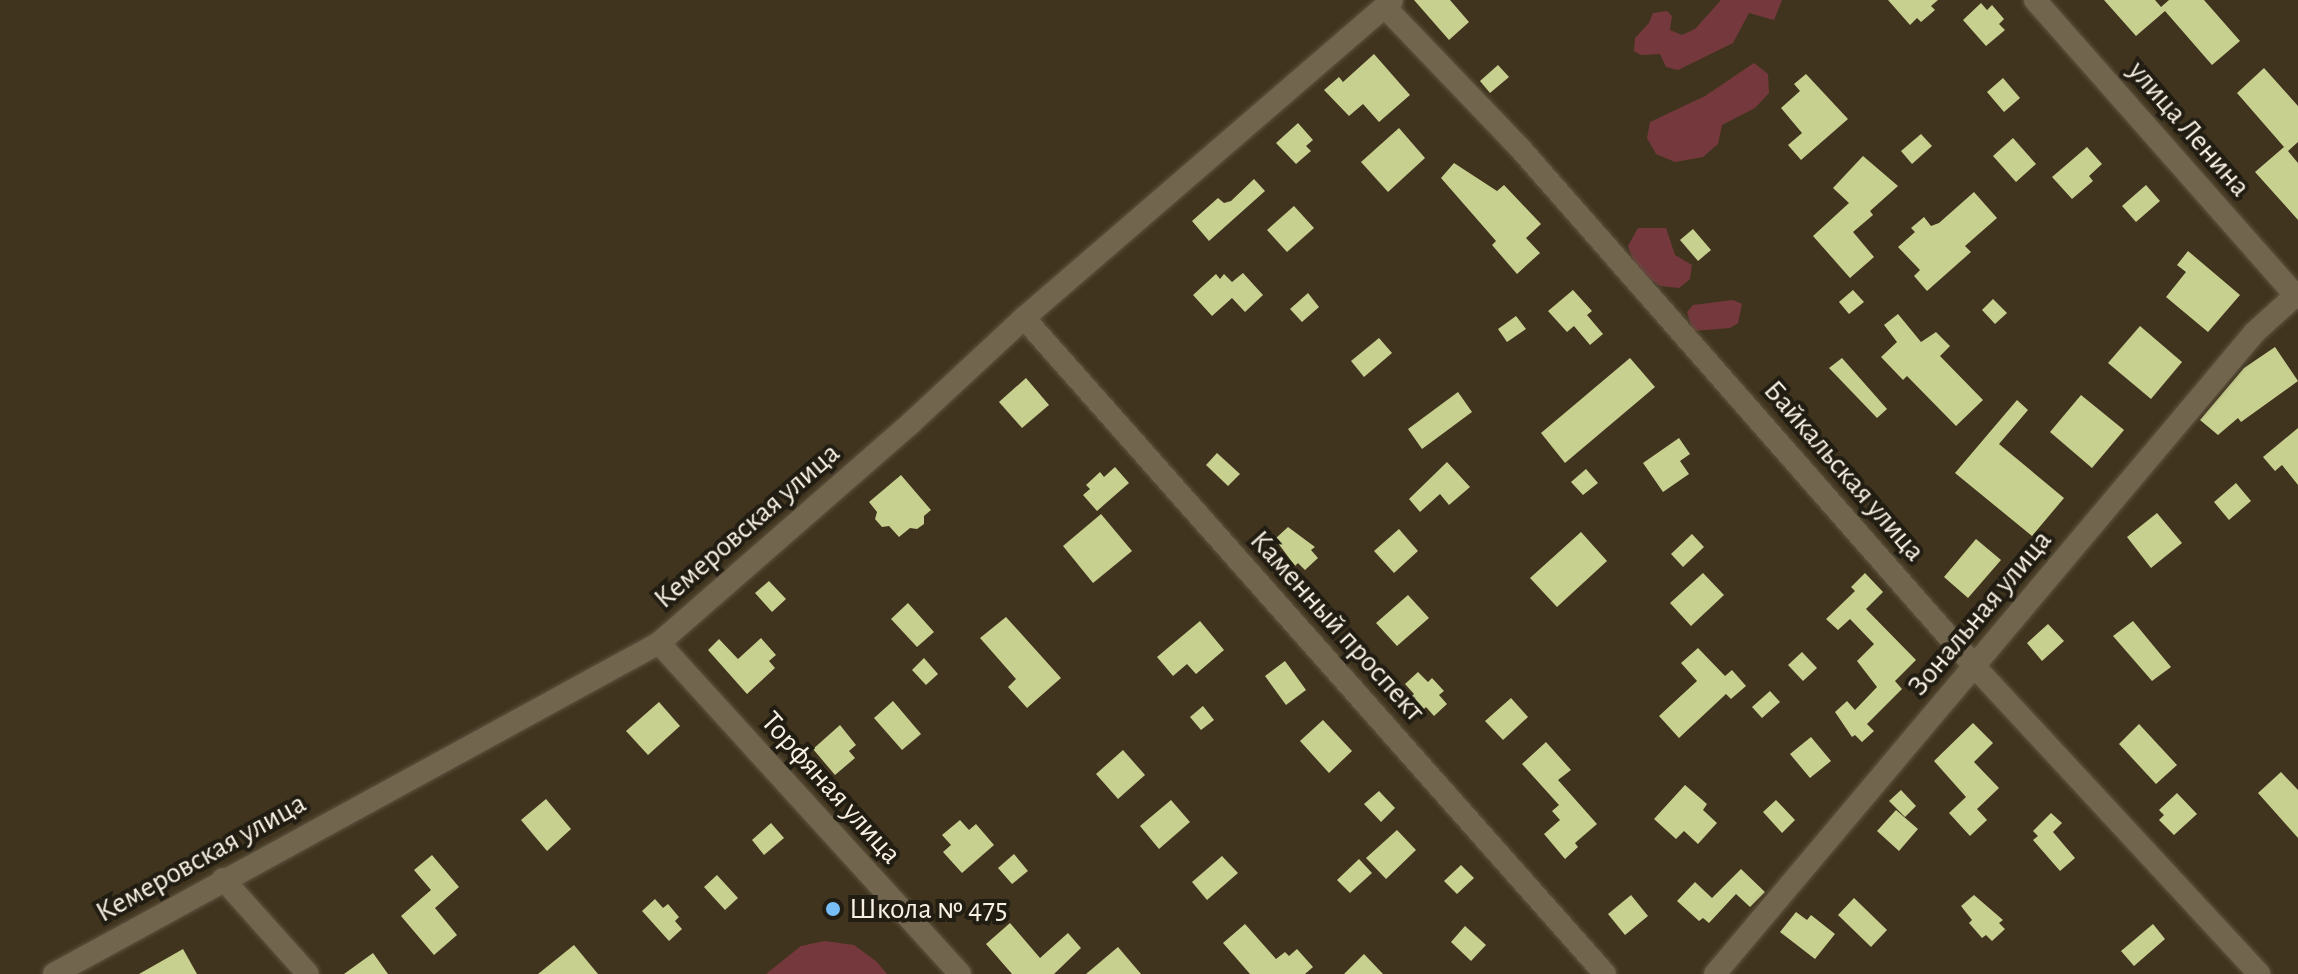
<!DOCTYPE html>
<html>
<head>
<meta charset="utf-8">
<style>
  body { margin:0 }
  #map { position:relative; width:2298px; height:974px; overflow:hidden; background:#40341e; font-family:"Alegreya Sans",sans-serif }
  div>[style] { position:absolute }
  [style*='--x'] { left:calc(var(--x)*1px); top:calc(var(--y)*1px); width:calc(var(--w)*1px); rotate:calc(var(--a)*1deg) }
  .green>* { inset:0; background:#75393d }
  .building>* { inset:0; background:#c8d090 }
  .roads { filter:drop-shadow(0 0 2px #5d533f) drop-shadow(0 0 2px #5d533f) }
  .street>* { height:22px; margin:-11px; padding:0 11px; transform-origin:11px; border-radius:11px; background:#72654e }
  .dots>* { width:22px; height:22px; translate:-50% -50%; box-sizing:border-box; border:4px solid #221d13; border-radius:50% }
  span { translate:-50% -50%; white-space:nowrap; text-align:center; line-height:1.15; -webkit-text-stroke:8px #221d13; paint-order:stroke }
  .street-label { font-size:30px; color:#f7f0e3 }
  .poi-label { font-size:30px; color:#f7f0e3 }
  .left { translate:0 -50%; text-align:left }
</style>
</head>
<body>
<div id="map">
  <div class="green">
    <i style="clip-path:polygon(1721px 0,1782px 0,1774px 20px,1749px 13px,1733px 43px,1678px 70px,1666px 67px,1660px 54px,1641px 55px,1634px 51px,1635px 38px,1649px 23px,1653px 13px,1667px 11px,1672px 16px,1670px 30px,1682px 35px,1695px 29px)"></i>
    <i style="clip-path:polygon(1754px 63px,1768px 74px,1769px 93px,1755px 108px,1722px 125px,1718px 144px,1703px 157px,1675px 162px,1656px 154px,1647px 138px,1650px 122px,1705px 96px)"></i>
    <i style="clip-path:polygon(1638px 228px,1666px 228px,1675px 255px,1692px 265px,1690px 279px,1679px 288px,1660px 286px,1637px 270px,1628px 246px)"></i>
    <i style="clip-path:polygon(1733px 300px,1742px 304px,1738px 323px,1730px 328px,1693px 331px,1687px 312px,1693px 305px)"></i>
    <i style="clip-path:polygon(824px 941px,854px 945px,877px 962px,887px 974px,766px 974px,801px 946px)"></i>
  </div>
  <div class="building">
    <i style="clip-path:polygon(1414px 0,1450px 0,1469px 22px,1449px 40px)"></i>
    <i style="clip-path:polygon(1888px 0,1938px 0,1931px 6px,1935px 10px,1921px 22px,1917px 18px,1910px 25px)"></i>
    <i style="clip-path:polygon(2104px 0,2155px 0,2161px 7px,2169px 0,2204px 0,2240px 41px,2212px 65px,2165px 11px,2136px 36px)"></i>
    <i style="clip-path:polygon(1981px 3px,1987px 10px,1992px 5px,2004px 19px,1999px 24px,2005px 30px,1986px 46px,1963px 20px)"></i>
    <i style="clip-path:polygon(1374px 54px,1410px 95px,1379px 122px,1363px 104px,1349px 116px,1324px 90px,1339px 77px,1343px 82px)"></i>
    <i style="clip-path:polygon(1498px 65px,1509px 77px,1490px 93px,1480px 81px)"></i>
    <i style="clip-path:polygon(2264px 68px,2298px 106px,2298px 142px,2288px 151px,2298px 163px,2298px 220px,2255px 172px,2284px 147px,2237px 93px)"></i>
    <i style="clip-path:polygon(1806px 74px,1848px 119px,1801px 160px,1788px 145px,1802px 133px,1781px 108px,1800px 91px,1794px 84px)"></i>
    <i style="clip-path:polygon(2003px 78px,2020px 98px,2004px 112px,1987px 92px)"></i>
    <i style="clip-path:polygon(1298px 123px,1313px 140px,1306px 146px,1311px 151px,1296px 164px,1276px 143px)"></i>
    <i style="clip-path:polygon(1399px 128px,1425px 158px,1388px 192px,1361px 162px)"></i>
    <i style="clip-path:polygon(1921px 134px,1932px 146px,1912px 164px,1901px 151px)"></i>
    <i style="clip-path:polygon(2013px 138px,2036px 164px,2016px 182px,1993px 156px)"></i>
    <i style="clip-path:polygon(2087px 147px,2102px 164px,2089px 176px,2093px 181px,2072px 199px,2052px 177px)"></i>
    <i style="clip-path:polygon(1863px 156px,1898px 186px,1870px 211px,1873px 215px,1853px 232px,1874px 257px,1850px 278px,1813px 236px,1849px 203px,1833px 188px)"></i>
    <i style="clip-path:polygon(1454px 163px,1497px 191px,1504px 185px,1541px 224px,1526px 238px,1540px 253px,1517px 274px,1492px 245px,1496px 241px,1441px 178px)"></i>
    <i style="clip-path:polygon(1254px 179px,1265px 191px,1209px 241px,1192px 221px,1218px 198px,1224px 203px,1231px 201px)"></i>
    <i style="clip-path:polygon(2146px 185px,2160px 201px,2136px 222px,2122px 206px)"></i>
    <i style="clip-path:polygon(1974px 192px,1997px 218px,1965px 246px,1971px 252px,1927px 291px,1914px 276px,1920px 270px,1898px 247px,1915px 232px,1911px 228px,1924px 217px,1931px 226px,1939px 223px)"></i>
    <i style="clip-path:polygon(1294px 206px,1314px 228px,1287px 252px,1267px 230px)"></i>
    <i style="clip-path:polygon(1693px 229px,1711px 250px,1698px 261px,1680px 240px)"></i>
    <i style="clip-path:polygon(2188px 251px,2240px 295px,2208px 332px,2166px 297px,2186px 272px,2177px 265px)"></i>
    <i style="clip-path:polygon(1243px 273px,1263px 295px,1245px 312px,1232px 298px,1212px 316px,1193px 295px,1216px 274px,1220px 279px,1224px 274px,1232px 282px)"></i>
    <i style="clip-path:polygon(1573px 290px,1592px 311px,1587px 315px,1603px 334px,1590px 345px,1574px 326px,1567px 332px,1548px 311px)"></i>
    <i style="clip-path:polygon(1853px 290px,1864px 302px,1849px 314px,1839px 302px)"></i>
    <i style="clip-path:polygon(1308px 293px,1319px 307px,1302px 322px,1290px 309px)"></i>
    <i style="clip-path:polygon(1993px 299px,2007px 313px,1995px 324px,1982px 310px)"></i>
    <i style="clip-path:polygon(1898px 314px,1921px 342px,1936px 332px,1950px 346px,1940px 356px,1983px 400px,1956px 426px,1907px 376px,1903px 380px,1881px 357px,1897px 342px,1884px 325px)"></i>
    <i style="clip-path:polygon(1516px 316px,1526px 329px,1507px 342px,1498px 329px)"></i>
    <i style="clip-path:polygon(2140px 326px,2182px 362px,2151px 399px,2108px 363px)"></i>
    <i style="clip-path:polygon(1379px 338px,1392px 353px,1364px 377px,1351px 361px)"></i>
    <i style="clip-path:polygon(2275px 347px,2298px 381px,2241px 422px,2238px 418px,2218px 435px,2200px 420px,2244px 368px)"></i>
    <i style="clip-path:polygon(1630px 358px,1655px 387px,1565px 463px,1541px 433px)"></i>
    <i style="clip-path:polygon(1842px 358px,1887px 409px,1877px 418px,1829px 368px)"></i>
    <i style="clip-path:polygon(1026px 378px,1049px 405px,1022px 428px,999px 402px)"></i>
    <i style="clip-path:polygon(1458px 392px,1472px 412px,1422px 449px,1408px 429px)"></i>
    <i style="clip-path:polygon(2081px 395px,2124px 430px,2092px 468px,2050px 432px)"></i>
    <i style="clip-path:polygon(2017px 400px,2028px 410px,1999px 444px,2064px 498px,2032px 536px,1955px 473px)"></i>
    <i style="clip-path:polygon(2298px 428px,2298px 485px,2282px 465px,2275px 471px,2263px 457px)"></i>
    <i style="clip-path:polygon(1679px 438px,1690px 454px,1680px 461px,1689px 474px,1663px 492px,1643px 463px)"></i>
    <i style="clip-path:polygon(1217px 453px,1240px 474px,1228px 486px,1206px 465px)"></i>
    <i style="clip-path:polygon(1447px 462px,1470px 487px,1449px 505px,1440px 494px,1420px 512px,1409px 499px)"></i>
    <i style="clip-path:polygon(1115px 467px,1129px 483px,1097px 511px,1083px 495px,1090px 489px,1086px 485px,1100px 472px,1104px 477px)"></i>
    <i style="clip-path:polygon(1586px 469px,1598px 483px,1583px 495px,1571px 482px)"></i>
    <i style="clip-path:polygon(901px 475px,931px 510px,924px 516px,924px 524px,917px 529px,910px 528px,899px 537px,889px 526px,882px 527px,875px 519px,877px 512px,869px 502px)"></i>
    <i style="clip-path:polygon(2236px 483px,2251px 501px,2229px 520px,2214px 502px)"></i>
    <i style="clip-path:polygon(2157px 513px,2182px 543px,2151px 568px,2127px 537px)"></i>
    <i style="clip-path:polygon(1101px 514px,1132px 551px,1093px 583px,1063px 546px)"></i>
    <i style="clip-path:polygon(1288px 527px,1315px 547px,1311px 550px,1318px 558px,1305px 570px,1298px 563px,1295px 566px,1275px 539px)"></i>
    <i style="clip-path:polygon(1399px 529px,1418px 551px,1394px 573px,1374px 551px)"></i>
    <i style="clip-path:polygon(1581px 532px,1607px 561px,1557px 607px,1530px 578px)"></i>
    <i style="clip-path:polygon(1692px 534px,1704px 547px,1683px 567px,1671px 554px)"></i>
    <i style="clip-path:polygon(1976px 539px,2001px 560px,1968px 598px,1944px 577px)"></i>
    <i style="clip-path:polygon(1703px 573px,1724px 595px,1691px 626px,1670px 603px)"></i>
    <i style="clip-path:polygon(1865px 573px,1883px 592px,1866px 609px,1916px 660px,1895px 681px,1902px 689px,1867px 724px,1874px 731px,1862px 742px,1855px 735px,1852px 737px,1835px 712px,1847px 701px,1855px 710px,1877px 687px,1857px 661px,1874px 644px,1850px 619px,1838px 630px,1826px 619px,1855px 591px,1851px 587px)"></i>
    <i style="clip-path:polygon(769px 581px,786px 599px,772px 612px,755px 593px)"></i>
    <i style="clip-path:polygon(1408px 595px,1429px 618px,1397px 646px,1376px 623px)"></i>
    <i style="clip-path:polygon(908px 603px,934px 632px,917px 647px,891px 619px)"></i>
    <i style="clip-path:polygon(1006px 617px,1061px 678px,1027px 708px,1008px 687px,1016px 679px,980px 638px)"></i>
    <i style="clip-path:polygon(1200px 621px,1224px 650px,1196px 674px,1187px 664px,1173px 676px,1157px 657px)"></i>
    <i style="clip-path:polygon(2133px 621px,2171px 667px,2152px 681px,2113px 636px)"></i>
    <i style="clip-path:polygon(2048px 624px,2064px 641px,2042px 661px,2027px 643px)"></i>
    <i style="clip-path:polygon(761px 638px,776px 655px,769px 661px,775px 668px,747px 694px,708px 650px,719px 639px,738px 659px)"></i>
    <i style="clip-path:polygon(1698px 648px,1725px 676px,1732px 670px,1746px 686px,1731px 699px,1726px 694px,1679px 738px,1659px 716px,1697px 681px,1681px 663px)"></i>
    <i style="clip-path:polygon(1802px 652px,1817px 668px,1803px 681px,1788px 665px)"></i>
    <i style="clip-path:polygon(924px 658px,938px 674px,926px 685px,912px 670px)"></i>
    <i style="clip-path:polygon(1285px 661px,1306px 690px,1286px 705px,1265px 676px)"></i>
    <i style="clip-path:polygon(1418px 672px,1428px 682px,1432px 678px,1444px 691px,1439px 695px,1447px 704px,1434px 716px,1426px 707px,1422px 711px,1410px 698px,1414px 694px,1405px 684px)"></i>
    <i style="clip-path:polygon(1770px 691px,1780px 702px,1762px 718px,1752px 707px)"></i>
    <i style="clip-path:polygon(1511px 698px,1528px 717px,1503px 740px,1485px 721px)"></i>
    <i style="clip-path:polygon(893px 701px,921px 734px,902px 750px,874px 718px)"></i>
    <i style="clip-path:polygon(659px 702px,680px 726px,648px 755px,626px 731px)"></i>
    <i style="clip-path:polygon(1203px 706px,1214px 720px,1201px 730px,1190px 717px)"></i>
    <i style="clip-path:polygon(1323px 720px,1352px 751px,1329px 773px,1300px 741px)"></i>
    <i style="clip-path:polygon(1973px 723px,1993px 743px,1974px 762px,1999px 788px,1977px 809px,1987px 820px,1970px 836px,1949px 813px,1966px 797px,1934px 761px)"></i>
    <i style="clip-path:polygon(2139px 724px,2177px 765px,2156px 784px,2119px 744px)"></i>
    <i style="clip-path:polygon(840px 725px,856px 745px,849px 751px,855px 758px,835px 775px,813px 749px)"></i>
    <i style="clip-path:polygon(1811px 737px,1831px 761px,1810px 778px,1790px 754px)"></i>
    <i style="clip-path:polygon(1546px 742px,1571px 770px,1558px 780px,1597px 824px,1575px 843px,1578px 847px,1565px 859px,1544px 834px,1560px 820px,1552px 811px,1559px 805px,1522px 764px)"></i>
    <i style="clip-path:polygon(1123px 750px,1145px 775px,1118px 799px,1096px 774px)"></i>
    <i style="clip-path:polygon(2281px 772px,2298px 790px,2298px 838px,2258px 793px)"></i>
    <i style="clip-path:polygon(1685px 785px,1707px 804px,1703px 810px,1717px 823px,1698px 844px,1684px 831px,1676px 839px,1654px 819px)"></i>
    <i style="clip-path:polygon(1901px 790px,1916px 806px,1905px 817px,1889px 801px)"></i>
    <i style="clip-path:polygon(1379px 791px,1395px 808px,1381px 822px,1364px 804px)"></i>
    <i style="clip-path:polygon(2177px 793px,2197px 814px,2174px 835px,2159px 820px,2164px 815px,2159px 810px)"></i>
    <i style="clip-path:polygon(546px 799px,571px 829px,547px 851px,521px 820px)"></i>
    <i style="clip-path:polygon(1171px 800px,1190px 822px,1159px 849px,1140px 826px)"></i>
    <i style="clip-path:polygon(1776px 800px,1795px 820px,1782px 833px,1763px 812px)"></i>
    <i style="clip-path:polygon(1896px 810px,1918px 829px,1899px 851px,1877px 831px)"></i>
    <i style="clip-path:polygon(2051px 813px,2062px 823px,2053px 832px,2075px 858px,2060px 871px,2033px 840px,2038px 836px,2033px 831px)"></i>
    <i style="clip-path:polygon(960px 820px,969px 830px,976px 824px,994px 845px,962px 873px,943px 852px,951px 845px,942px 835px)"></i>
    <i style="clip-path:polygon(771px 823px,784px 838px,764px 855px,752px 840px)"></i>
    <i style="clip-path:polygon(1397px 830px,1416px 850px,1386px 879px,1366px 858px)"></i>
    <i style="clip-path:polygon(1014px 854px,1028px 871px,1012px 884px,998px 868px)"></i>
    <i style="clip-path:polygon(432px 855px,459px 887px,435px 908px,457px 935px,434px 955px,401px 916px,431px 890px,414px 870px)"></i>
    <i style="clip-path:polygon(1222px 856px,1238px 873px,1207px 900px,1192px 882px)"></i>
    <i style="clip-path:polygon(1359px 859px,1372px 873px,1350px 893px,1337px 880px)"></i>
    <i style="clip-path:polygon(1461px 865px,1474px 878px,1457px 894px,1444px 881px)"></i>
    <i style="clip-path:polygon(1741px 869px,1765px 892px,1750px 907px,1736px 894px,1709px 923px,1703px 918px,1699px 921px,1677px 901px,1695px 882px,1712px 898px)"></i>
    <i style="clip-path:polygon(717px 875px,738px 898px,725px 910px,704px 887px)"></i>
    <i style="clip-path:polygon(1631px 895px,1648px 916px,1625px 935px,1608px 914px)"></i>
    <i style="clip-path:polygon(1974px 895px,2003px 920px,1999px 923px,2005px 929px,1992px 941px,1986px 935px,1982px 938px,1969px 923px,1972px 920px,1961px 906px)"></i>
    <i style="clip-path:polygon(1854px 898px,1887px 930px,1871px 947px,1838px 915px)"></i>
    <i style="clip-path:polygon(655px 899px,663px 908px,668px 904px,679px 917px,675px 921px,682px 929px,669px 941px,642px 911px)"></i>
    <i style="clip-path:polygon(1796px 912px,1807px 920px,1811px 915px,1835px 934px,1815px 959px,1780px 932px)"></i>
    <i style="clip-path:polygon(1010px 923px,1040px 958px,1068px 933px,1081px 948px,1054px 974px,1012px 974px,986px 944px)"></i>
    <i style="clip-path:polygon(1245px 924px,1276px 959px,1285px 952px,1289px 956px,1297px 949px,1313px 967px,1305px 974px,1250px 974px,1223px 943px)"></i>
    <i style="clip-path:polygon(2153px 924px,2165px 939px,2134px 966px,2121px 951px)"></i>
    <i style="clip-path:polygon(1465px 926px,1486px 945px,1471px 961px,1451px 942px)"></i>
    <i style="clip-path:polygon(574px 945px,598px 974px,538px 974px)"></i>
    <i style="clip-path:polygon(1118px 947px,1141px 974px,1086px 974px)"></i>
    <i style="clip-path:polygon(183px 949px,197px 974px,139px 974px)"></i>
    <i style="clip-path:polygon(373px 953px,388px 974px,344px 974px)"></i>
    <i style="clip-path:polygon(1364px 954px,1383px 974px,1344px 974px)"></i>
  </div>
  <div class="roads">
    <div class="street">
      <i style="--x:2035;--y:0;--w:397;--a:48.6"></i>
      <i style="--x:1385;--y:7;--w:194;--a:46.3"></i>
      <i style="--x:1519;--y:147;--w:693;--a:48.74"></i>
      <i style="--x:1976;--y:668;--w:417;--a:47.2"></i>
      <i style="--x:1024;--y:318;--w:876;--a:48.47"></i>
      <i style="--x:659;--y:643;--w:447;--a:47.7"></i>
      <i style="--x:223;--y:879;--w:127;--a:48.2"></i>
      <i style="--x:54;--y:974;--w:690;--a:-28.68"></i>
      <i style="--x:659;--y:643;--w:335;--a:-41.1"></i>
      <i style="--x:911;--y:423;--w:154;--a:-42.9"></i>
      <i style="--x:1024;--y:318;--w:486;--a:-40.8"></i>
      <i style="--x:1715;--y:974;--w:839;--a:-49.93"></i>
      <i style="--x:2255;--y:332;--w:55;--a:-42.1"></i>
    </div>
  </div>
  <div class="dots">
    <i style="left:833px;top:909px;background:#78bff7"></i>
  </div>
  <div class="street-label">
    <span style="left:2189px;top:129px;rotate:49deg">улица Ленина</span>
    <span style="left:1844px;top:471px;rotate:49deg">Байкальская улица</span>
    <span style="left:747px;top:526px;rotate:-41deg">Кемеровская улица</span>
    <span style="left:1980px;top:613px;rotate:-50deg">Зональная улица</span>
    <span style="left:1337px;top:626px;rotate:48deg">Каменный проспект</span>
    <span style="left:831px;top:788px;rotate:48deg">Торфяная улица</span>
    <span style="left:201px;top:858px;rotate:-29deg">Кемеровская улица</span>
  </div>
  <div class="poi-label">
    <span class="left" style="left:849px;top:909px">Школа № 475</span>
  </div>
</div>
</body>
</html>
